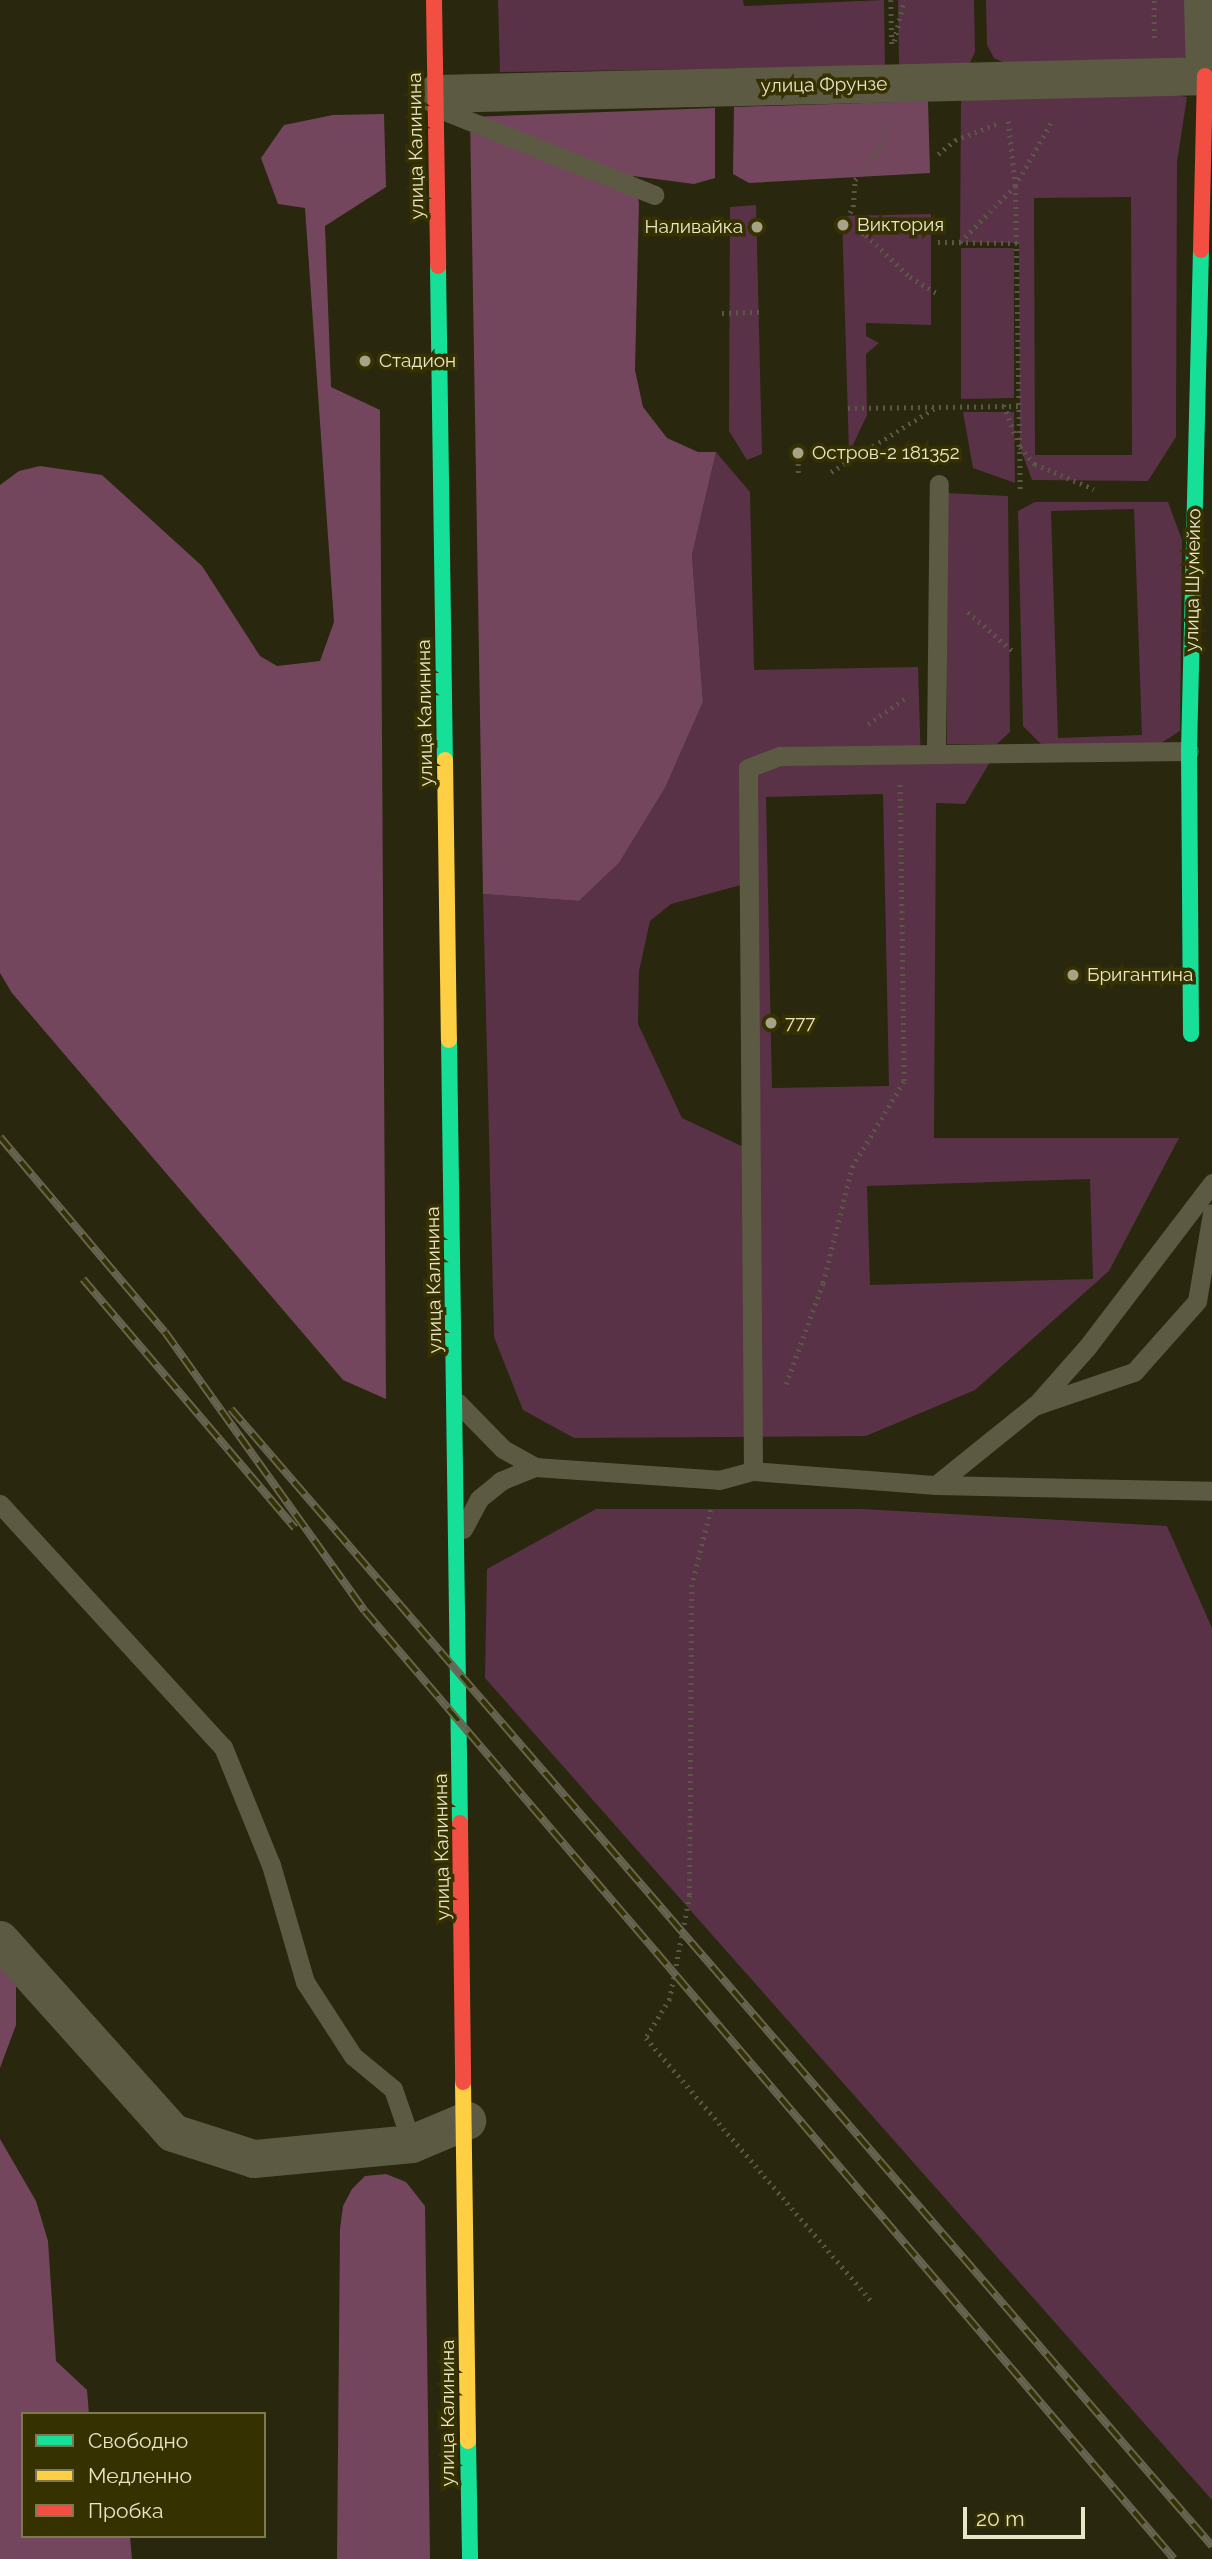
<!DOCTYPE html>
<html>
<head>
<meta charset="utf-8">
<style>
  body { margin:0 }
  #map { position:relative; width:1212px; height:2559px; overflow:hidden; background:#29270d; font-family:Raleway,sans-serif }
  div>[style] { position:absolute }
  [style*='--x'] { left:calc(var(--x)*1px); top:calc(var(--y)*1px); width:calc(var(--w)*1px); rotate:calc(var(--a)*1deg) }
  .green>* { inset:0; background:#593247 }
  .forest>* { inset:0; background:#73465e }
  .path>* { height:4.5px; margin-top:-2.25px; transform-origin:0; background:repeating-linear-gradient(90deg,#5a5844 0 2px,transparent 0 7px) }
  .lane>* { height:19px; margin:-9.5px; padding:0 9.5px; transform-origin:9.5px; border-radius:9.5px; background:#5d5a44 }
  .street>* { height:38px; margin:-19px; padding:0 19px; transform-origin:19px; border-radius:19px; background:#5d5a44 }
  .fast>* { height:16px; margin:-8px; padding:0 8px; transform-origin:8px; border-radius:8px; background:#16e098 }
  .slow>* { height:16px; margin:-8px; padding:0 8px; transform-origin:8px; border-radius:8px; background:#ffcf43 }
  .jam>* { height:16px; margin:-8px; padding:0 8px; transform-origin:8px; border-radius:8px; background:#f24e42 }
  .rail>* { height:8px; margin-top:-4px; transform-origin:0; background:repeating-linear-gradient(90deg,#363100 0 16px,#676551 0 32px); box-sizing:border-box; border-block:2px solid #676551 }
  .dots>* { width:19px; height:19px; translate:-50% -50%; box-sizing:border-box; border:4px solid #363100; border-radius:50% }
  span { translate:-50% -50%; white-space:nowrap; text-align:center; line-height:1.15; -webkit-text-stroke:7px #363100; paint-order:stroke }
  .street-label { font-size:19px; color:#e9e6c7 }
  .poi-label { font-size:19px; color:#e9e6c7 }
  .left { translate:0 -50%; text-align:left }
  .right { translate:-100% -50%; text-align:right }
  .legend { position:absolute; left:21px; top:2412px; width:245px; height:126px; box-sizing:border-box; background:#363100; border:2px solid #7e7950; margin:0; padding:9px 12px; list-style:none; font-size:21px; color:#e9e6c7 }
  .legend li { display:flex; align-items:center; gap:14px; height:35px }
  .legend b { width:35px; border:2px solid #7e7950 }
  .scale { position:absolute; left:963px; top:2507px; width:122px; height:32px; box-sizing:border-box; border:4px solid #e9e6c7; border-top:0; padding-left:9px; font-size:21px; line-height:24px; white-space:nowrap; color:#e9e6c7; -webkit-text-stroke:5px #363100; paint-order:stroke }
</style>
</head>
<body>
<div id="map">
  <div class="green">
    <i style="clip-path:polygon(498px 0,743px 0,744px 6px,884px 0,885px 66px,500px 72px)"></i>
    <i style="clip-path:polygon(898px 0,974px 0,975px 52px,970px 63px,899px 66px)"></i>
    <i style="clip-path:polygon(986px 0,1197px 0,1192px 52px,1182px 59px,1009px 65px,994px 58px,987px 45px)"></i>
    <i style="clip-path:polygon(evenodd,1149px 91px,1187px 97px,1177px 162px,1176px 437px,1148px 481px,1032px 480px,1020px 447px,1019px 243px,960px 242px,961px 97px,1149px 91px,1131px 197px,1132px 455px,1035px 455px,1034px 198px,1131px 197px)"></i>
    <i style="clip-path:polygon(756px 205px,762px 454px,747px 460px,729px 431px,730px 207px)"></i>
    <i style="clip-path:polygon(931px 214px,931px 325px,866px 323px,866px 336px,879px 343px,866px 354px,867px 415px,849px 453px,842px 216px)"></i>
    <i style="clip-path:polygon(961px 248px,1014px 248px,1014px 398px,961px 399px)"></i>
    <i style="clip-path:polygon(963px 412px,1014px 412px,1015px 483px,973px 468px)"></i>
    <i style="clip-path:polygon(evenodd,716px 452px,750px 492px,754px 670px,918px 667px,921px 762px,990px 762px,965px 804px,936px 803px,934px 1138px,1179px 1138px,1109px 1271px,975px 1390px,866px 1436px,574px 1438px,523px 1410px,494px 1337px,483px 894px,579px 901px,619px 863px,665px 788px,703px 702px,692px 555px,716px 452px,883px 794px,889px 1086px,772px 1088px,766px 797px,883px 794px,716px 452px,748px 883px,750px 1150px,682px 1118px,638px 1024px,639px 971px,650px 921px,671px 904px,748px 883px,716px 452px,1090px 1179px,1093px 1279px,870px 1285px,867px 1186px,1090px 1179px)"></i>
    <i style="clip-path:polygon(946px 493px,1008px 496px,1010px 732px,997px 744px,947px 744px)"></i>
    <i style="clip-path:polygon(evenodd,1035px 502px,1168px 502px,1182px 540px,1180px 731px,1158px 745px,1045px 748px,1023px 726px,1018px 511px,1035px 502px,1134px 509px,1142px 735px,1058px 738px,1051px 511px,1134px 509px)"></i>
    <i style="clip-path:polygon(596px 1509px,862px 1509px,1167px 1526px,1212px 1628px,1212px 2500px,485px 1678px,487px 1569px)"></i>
  </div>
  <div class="forest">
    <i style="clip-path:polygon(928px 101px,930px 173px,749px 183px,733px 174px,734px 107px)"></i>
    <i style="clip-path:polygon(715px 108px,715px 178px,694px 184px,633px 176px,639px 203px,635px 370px,643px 407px,667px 438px,698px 452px,716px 452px,692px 555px,703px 702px,665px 788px,619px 863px,579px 901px,483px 894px,470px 117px)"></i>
    <i style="clip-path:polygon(384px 114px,386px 187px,325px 226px,331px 387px,380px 410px,386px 1399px,343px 1380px,12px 993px,0 973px,0 485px,19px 471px,40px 466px,102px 475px,202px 566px,260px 656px,277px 666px,320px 661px,334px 622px,305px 208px,278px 204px,261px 158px,284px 125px,333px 115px)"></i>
    <i style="clip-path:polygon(0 1963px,16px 1982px,16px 2025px,0 2068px)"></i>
    <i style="clip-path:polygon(0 2139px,36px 2201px,48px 2241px,56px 2361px,87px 2390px,89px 2414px,23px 2414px,23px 2536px,130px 2536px,132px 2559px,0 2559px)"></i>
    <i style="clip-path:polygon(386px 2174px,406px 2182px,425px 2206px,430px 2559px,337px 2559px,340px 2229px,343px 2206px,352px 2189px,365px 2176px)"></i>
  </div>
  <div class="path">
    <i style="--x:891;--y:0;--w:45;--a:88.7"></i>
    <i style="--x:1154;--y:38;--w:38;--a:-90"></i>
    <i style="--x:894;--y:41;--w:42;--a:-76.3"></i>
    <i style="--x:938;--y:154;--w:22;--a:-39"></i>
    <i style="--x:955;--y:140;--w:44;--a:-21.3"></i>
    <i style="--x:843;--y:225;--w:21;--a:-61"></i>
    <i style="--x:853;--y:207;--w:27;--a:-86"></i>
    <i style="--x:855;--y:180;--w:30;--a:-50"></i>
    <i style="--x:874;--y:157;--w:37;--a:-64"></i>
    <i style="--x:843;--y:225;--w:25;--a:23"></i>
    <i style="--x:866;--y:235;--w:61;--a:43.7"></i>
    <i style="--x:910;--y:277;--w:33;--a:31"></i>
    <i style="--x:848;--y:225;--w:90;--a:0"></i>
    <i style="--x:722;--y:229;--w:35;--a:-3"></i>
    <i style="--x:938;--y:242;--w:81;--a:0.7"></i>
    <i style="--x:960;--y:242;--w:78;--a:-45.5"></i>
    <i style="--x:1015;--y:186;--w:66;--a:-96.1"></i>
    <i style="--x:722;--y:313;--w:37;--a:-2"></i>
    <i style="--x:1004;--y:405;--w:45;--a:69.1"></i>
    <i style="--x:1020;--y:447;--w:23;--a:49"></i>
    <i style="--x:1035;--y:464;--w:64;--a:23"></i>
    <i style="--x:848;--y:408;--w:172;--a:-0.7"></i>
    <i style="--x:831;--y:472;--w:126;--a:-31.7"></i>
    <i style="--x:798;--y:473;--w:20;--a:-90"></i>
    <i style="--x:1020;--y:489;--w:303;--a:-90.9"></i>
    <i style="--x:1015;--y:186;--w:77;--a:-60.4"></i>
    <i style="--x:968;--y:612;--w:62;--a:41.1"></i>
    <i style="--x:868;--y:724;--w:47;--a:-34.7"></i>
    <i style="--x:786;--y:1384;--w:108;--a:-69.9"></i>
    <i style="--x:823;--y:1283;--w:120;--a:-76"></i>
    <i style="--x:852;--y:1167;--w:100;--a:-58.8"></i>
    <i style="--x:904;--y:1081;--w:297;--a:-90.8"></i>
    <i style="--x:711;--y:1510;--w:77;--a:104.2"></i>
    <i style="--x:692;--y:1585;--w:310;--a:90.4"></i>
    <i style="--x:690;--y:1895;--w:106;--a:100.9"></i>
    <i style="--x:670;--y:1999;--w:46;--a:121.6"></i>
    <i style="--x:646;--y:2038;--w:349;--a:49.4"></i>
  </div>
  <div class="lane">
    <i style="--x:437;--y:108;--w:234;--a:21.8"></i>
    <i style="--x:936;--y:750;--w:266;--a:-89.4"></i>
    <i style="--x:457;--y:1402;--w:66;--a:45.6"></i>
    <i style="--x:503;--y:1449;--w:37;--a:29"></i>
    <i style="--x:535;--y:1467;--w:37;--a:158"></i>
    <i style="--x:501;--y:1481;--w:28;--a:141"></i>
    <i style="--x:479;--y:1499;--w:34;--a:118"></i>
    <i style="--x:1035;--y:1406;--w:80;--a:-48.5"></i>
    <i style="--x:1088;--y:1346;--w:205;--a:-52.7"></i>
    <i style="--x:535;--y:1467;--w:184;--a:4"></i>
    <i style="--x:719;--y:1480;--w:35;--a:-15"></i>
    <i style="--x:753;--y:1471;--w:184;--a:4.4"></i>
    <i style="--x:936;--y:1485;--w:276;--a:1.2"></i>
    <i style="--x:753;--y:1471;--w:703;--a:-90.41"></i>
    <i style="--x:748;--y:768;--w:34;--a:-21"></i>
    <i style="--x:780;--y:756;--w:409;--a:-0.7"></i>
    <i style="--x:936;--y:1485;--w:126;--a:-38.9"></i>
    <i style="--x:1034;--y:1406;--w:106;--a:-18.8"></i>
    <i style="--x:1134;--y:1372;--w:95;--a:-48.4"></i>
    <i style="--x:1197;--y:1301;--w:89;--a:-80.3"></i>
    <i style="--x:0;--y:1504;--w:330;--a:47.5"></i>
    <i style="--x:223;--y:1747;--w:127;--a:67.9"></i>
    <i style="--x:271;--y:1865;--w:122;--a:73.8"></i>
    <i style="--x:305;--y:1982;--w:88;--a:57"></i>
    <i style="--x:353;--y:2056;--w:52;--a:39.5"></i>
    <i style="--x:393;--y:2089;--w:58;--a:70.9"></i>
  </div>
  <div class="street">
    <i style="--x:1203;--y:0;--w:76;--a:88.5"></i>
    <i style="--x:436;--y:94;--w:776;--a:-1.33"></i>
    <i style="--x:0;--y:1940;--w:259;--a:48.1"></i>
    <i style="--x:173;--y:2133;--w:85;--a:17.8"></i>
    <i style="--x:254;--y:2159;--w:159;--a:-5.4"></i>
    <i style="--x:412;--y:2144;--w:60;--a:-22.7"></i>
  </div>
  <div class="fast">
    <i style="--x:438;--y:266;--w:494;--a:89.2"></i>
    <i style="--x:1191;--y:1034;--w:283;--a:-90.4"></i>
    <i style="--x:1189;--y:751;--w:501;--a:-88.63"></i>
    <i style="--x:449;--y:1040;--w:783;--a:89.2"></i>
    <i style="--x:468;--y:2441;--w:118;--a:89"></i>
  </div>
  <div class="slow">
    <i style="--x:445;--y:760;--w:280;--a:89.2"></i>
    <i style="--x:463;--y:2082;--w:359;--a:89.2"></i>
  </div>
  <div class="jam">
    <i style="--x:434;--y:0;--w:266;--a:89.1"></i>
    <i style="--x:1201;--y:250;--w:174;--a:-88.7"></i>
    <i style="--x:460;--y:1823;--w:259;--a:89.3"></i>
  </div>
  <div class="rail">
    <i style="--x:0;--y:1137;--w:255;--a:49.8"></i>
    <i style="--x:165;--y:1332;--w:343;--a:54.4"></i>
    <i style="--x:365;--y:1611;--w:1246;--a:49.52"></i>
    <i style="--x:83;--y:1279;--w:327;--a:49.6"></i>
    <i style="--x:231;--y:1409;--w:1502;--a:49.21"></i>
  </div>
  <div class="dots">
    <i style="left:843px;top:225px;background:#a6a386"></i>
    <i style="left:757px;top:227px;background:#a6a386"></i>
    <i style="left:365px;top:361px;background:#a6a386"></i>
    <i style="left:798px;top:453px;background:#a6a386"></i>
    <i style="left:1073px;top:975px;background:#a6a386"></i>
    <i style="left:771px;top:1023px;background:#a6a386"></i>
  </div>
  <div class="street-label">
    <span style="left:824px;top:85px;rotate:-1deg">улица Фрунзе</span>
    <span style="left:416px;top:146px;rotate:-91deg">улица Калинина</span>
    <span style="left:1193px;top:580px;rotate:-89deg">улица Шумейко</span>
    <span style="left:425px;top:713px;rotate:-91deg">улица Калинина</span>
    <span style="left:434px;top:1280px;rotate:-91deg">улица Калинина</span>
    <span style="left:442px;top:1847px;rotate:-91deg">улица Калинина</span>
    <span style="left:448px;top:2413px;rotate:-90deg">улица Калинина</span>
  </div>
  <div class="poi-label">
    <span class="left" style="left:857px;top:225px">Виктория</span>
    <span class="right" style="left:743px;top:227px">Наливайка</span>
    <span class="left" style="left:379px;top:361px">Стадион</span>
    <span class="left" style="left:812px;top:453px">Остров-2 181352</span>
    <span class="left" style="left:1087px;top:975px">Бригантина</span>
    <span class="left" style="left:785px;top:1023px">777</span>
  </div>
  <ul class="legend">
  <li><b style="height:9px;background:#16e098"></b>Свободно</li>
  <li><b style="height:9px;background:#ffcf43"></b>Медленно</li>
  <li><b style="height:9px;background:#f24e42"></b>Пробка</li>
  </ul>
  <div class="scale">20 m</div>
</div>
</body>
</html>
